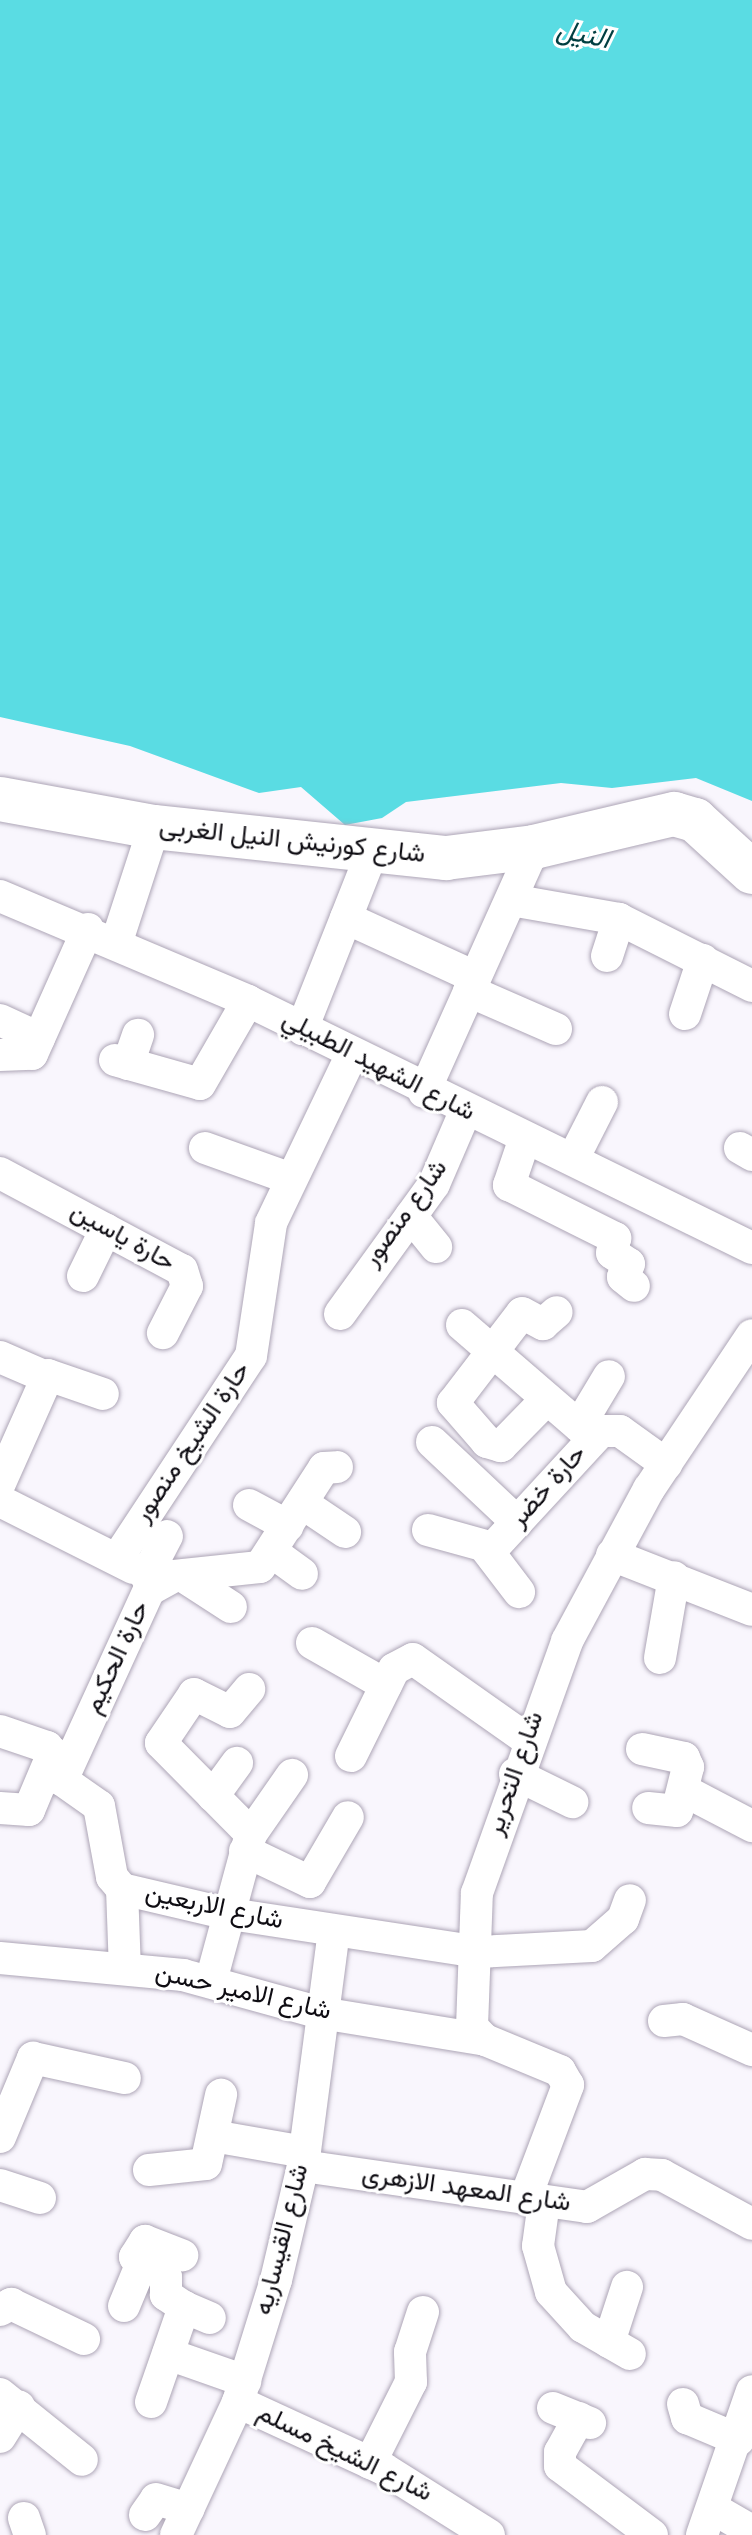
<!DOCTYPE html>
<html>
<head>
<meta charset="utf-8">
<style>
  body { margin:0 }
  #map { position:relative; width:752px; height:2535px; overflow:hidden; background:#f9f6fd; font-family:Georgia,Vazirmatn,serif }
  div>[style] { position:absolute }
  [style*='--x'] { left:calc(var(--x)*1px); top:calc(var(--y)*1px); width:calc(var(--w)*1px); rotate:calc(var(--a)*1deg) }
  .water>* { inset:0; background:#5adce3 }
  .roads { filter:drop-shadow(0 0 2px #ada5b6) drop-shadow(0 0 2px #ada5b6) }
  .street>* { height:32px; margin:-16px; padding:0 16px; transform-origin:16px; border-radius:16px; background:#fff }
  .secondary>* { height:44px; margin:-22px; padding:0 22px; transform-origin:22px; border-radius:22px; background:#fff }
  span { translate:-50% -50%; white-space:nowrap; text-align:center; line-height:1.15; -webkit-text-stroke:6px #fff; paint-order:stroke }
  .street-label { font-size:26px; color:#0f0d13 }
  .water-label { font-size:28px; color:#003e41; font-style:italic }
</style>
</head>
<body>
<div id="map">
  <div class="water">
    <i style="clip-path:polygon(0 0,752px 0,752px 801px,696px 778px,612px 788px,561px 783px,406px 802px,382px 818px,345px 825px,301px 787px,259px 793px,130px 746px,0 717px)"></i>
  </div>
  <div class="roads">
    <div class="street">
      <i style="--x:0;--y:896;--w:269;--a:22.9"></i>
      <i style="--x:248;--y:1001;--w:561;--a:26.11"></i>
      <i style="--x:511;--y:900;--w:110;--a:10"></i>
      <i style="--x:619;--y:919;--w:149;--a:26.7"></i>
      <i style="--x:346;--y:918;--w:142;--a:24.6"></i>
      <i style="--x:117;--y:941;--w:120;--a:-72"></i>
      <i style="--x:607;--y:956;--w:39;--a:-72"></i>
      <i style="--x:469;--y:991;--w:95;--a:23.6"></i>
      <i style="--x:685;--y:1014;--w:57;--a:-71.6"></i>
      <i style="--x:0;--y:1020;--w:43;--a:24.8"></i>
      <i style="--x:302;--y:1029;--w:187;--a:-68.4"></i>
      <i style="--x:0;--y:1055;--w:32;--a:-2"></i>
      <i style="--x:32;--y:1054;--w:137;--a:-65.9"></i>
      <i style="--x:115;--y:1060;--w:88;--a:15.8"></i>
      <i style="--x:200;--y:1084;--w:96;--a:-60"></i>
      <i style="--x:128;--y:1064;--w:31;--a:-71"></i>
      <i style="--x:424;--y:1092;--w:269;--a:-65.8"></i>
      <i style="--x:525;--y:1138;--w:50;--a:108.8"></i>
      <i style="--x:509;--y:1185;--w:119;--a:26.6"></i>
      <i style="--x:615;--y:1238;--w:15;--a:101"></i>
      <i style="--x:612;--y:1253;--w:20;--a:33"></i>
      <i style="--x:629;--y:1264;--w:14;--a:115"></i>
      <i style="--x:623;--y:1277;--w:14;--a:39"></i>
      <i style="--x:205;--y:1148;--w:89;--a:19.7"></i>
      <i style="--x:740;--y:1148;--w:14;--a:30"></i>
      <i style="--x:573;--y:1159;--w:64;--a:-63"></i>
      <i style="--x:0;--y:1173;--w:206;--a:28.1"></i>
      <i style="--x:182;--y:1270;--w:17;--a:73"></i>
      <i style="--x:187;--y:1286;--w:53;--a:117.1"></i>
      <i style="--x:411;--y:1216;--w:40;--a:51"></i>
      <i style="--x:83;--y:1276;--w:52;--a:-63.9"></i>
      <i style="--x:340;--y:1314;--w:160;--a:-54.1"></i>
      <i style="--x:434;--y:1184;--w:78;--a:-66.7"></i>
      <i style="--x:462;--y:1325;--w:173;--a:40.8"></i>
      <i style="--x:0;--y:1357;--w:50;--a:23.5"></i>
      <i style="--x:547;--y:1399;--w:66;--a:134.4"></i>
      <i style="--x:501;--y:1446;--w:15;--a:-164"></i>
      <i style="--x:487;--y:1442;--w:52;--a:-131.1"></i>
      <i style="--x:453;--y:1403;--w:113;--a:-52.5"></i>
      <i style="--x:522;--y:1313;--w:24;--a:28"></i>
      <i style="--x:543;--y:1324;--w:18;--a:-41"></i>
      <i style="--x:579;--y:1426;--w:58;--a:-59"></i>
      <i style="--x:432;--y:1442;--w:117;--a:43.3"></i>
      <i style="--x:0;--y:1483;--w:118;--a:-66"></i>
      <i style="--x:48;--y:1375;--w:58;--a:19.1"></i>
      <i style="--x:0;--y:1501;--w:149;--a:26.7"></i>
      <i style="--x:302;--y:1503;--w:52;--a:34"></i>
      <i style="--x:249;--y:1505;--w:44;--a:28.3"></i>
      <i style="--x:428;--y:1530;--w:67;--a:15.5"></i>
      <i style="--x:493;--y:1548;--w:159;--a:-47.3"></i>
      <i style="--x:601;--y:1431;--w:19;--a:0"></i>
      <i style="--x:620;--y:1431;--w:57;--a:35.7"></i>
      <i style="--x:487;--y:1550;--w:53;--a:52.7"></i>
      <i style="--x:272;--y:1552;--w:37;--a:36"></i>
      <i style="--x:612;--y:1555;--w:150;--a:21.4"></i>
      <i style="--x:117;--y:1559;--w:243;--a:-56.6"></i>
      <i style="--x:251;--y:1356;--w:134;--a:-81.4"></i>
      <i style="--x:271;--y:1223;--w:187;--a:-64.4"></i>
      <i style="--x:146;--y:1576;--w:45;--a:-62.3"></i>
      <i style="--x:183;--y:1576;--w:57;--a:32.9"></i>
      <i style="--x:312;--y:1643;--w:85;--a:29.6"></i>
      <i style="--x:660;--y:1658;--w:82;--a:-80.2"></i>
      <i style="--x:0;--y:1731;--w:50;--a:18.8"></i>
      <i style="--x:47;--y:1747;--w:36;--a:66"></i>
      <i style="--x:62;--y:1780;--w:45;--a:35.1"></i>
      <i style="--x:99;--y:1806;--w:72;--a:79.6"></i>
      <i style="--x:112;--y:1877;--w:16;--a:50"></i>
      <i style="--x:122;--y:1889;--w:105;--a:13.2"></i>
      <i style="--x:224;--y:1913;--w:257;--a:8.7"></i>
      <i style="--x:478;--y:1952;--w:114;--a:-3"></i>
      <i style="--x:592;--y:1946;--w:41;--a:-41.1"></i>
      <i style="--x:623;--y:1919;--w:20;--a:-70"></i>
      <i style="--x:642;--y:1749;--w:43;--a:12.1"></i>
      <i style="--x:684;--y:1758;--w:10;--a:66"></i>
      <i style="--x:688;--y:1767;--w:45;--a:104"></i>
      <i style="--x:677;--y:1811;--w:29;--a:-174"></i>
      <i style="--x:351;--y:1756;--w:97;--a:-63.7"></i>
      <i style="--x:394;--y:1669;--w:21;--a:-28"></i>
      <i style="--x:413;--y:1659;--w:141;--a:35.2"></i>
      <i style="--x:515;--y:1774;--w:64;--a:26.2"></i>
      <i style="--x:62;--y:1780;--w:209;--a:-65.4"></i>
      <i style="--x:149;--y:1590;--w:29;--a:-29"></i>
      <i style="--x:174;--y:1576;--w:86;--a:-6"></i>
      <i style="--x:260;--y:1567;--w:118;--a:-57.1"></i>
      <i style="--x:324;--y:1468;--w:13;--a:-4"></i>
      <i style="--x:683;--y:1790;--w:78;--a:27.6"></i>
      <i style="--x:213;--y:1796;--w:41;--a:-54"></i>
      <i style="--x:0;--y:1808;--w:29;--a:4"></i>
      <i style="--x:29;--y:1810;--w:62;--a:-67.2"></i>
      <i style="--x:251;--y:1834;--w:72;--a:-55.2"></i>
      <i style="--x:245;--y:1851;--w:72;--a:25.5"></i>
      <i style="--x:310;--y:1882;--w:75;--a:-59.7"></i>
      <i style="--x:122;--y:1889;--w:80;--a:87.9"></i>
      <i style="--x:0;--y:1958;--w:184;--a:5.3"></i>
      <i style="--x:183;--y:1975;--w:143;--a:15.4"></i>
      <i style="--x:321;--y:2013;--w:166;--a:9.3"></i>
      <i style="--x:211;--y:1981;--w:152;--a:-74.8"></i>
      <i style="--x:251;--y:1834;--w:128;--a:-134.7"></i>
      <i style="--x:161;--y:1743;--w:59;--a:-56"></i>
      <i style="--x:194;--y:1694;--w:40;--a:26.6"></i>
      <i style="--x:230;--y:1712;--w:30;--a:-50"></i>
      <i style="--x:664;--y:2021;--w:19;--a:-6"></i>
      <i style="--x:683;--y:2019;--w:76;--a:24.2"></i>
      <i style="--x:213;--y:2136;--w:93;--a:9.9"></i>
      <i style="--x:0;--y:2137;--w:86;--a:-67.3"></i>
      <i style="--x:33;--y:2058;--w:94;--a:12.3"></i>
      <i style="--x:303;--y:2166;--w:287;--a:8.2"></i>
      <i style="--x:587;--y:2207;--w:67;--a:-29.6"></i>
      <i style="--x:645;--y:2174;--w:17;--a:3"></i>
      <i style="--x:662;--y:2175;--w:102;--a:28.6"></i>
      <i style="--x:149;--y:2170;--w:57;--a:-6"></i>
      <i style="--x:206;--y:2164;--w:71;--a:-77.7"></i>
      <i style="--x:0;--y:2185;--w:42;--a:18"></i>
      <i style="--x:525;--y:2199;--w:122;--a:-69.3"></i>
      <i style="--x:568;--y:2085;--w:16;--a:-120"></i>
      <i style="--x:560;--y:2071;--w:81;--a:-157.5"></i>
      <i style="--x:485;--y:2040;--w:18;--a:-135"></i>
      <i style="--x:472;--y:2027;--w:134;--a:-87.9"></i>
      <i style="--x:477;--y:1893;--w:268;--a:-70.3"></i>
      <i style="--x:567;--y:1641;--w:173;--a:-61.7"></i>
      <i style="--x:649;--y:1489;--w:185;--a:-56.2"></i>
      <i style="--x:544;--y:2202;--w:44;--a:97.8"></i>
      <i style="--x:538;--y:2246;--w:48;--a:74.2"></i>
      <i style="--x:551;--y:2292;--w:47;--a:47.6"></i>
      <i style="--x:583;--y:2327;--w:54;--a:29.9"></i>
      <i style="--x:124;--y:2306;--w:44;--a:-67.5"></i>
      <i style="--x:184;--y:2307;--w:28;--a:23"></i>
      <i style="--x:0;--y:2310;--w:13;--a:-29"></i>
      <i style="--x:11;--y:2304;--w:81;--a:25.6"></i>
      <i style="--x:609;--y:2342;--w:58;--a:-71.9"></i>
      <i style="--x:168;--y:2354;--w:82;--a:19.3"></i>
      <i style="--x:0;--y:2394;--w:105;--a:38.8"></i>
      <i style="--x:151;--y:2402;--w:101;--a:-70.8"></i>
      <i style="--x:184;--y:2307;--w:22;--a:-146"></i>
      <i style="--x:166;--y:2295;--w:18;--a:-90"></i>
      <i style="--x:166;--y:2277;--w:37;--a:-147"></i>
      <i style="--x:135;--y:2257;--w:19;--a:-58"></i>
      <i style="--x:145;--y:2241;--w:40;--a:21"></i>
      <i style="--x:238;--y:2402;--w:161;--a:24.7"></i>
      <i style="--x:384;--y:2469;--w:124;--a:32.2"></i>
      <i style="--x:683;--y:2404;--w:15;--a:74"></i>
      <i style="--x:687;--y:2418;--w:56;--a:22.9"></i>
      <i style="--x:553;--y:2408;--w:40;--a:22"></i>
      <i style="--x:579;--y:2418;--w:39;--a:119"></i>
      <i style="--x:560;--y:2452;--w:14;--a:90"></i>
      <i style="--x:560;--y:2466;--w:115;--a:36.9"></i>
      <i style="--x:0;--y:2437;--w:36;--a:-58"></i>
      <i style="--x:370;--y:2463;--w:91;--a:-63.2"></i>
      <i style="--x:411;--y:2382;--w:30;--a:-92"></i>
      <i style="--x:410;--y:2352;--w:42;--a:-72"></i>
      <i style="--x:714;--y:2509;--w:44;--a:30.1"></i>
      <i style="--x:145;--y:2515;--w:19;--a:-55"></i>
      <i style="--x:156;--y:2499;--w:34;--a:17"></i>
      <i style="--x:24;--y:2518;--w:18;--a:71"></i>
      <i style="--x:176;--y:2535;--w:147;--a:-65"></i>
      <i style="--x:238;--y:2402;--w:128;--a:-72.7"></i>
      <i style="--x:276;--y:2280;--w:117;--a:-76.7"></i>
      <i style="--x:303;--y:2166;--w:237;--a:-82.5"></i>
      <i style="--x:702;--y:2535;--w:152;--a:-70.9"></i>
    </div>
    <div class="secondary">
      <i style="--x:0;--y:799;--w:157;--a:10.3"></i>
      <i style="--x:154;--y:827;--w:294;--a:6.1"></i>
      <i style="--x:446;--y:858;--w:89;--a:-7.1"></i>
      <i style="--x:534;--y:847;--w:144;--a:-13.3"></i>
      <i style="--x:674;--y:814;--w:22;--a:16"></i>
      <i style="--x:695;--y:820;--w:77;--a:42.4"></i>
    </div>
  </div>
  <div class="street-label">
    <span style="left:292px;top:842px;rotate:6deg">شارع كورنيش النيل الغربى</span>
    <span style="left:378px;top:1067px;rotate:27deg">شارع الشهيد الطبيلي</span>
    <span style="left:406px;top:1214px;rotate:-54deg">شارع منصور</span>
    <span style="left:122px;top:1238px;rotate:29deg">حارة ياسين</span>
    <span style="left:193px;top:1443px;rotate:-56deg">حارة الشيخ منصور</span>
    <span style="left:549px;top:1487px;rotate:-48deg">حارة خضر</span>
    <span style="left:118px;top:1658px;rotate:-65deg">حارة الحكيم</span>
    <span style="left:516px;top:1774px;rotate:-71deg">شارع التحرير</span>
    <span style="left:214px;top:1908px;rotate:12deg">شارع الاربعين</span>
    <span style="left:243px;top:1993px;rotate:13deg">شارع الامير حسن</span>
    <span style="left:466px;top:2190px;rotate:8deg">شارع المعهد الازهرى</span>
    <span style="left:283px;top:2240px;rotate:-76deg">شارع القيساريه</span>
    <span style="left:344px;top:2454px;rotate:26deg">شارع الشيخ مسلم</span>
  </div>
  <div class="water-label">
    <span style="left:583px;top:36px;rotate:12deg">النيل</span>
  </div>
</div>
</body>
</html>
